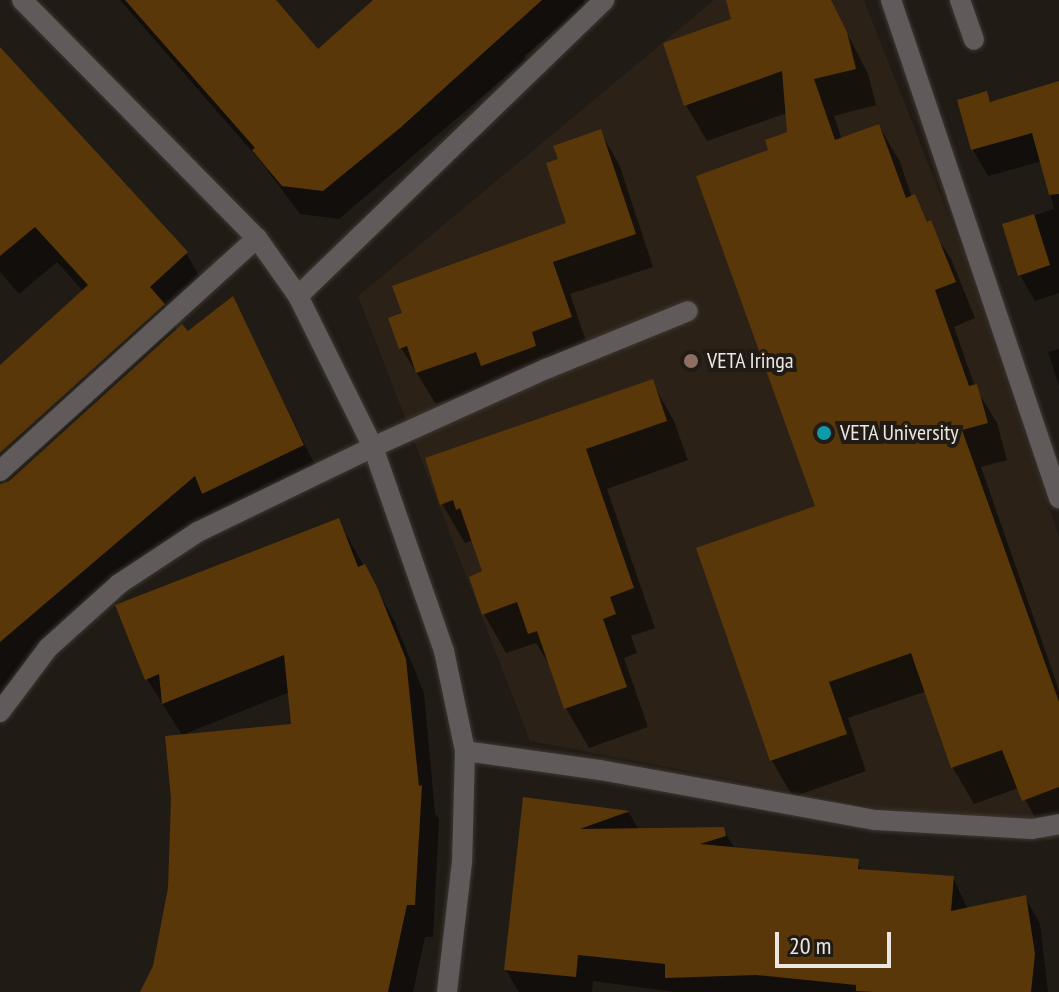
<!DOCTYPE html>
<html>
<head>
<meta charset="utf-8">
<style>
  body { margin:0 }
  #map { position:relative; width:1059px; height:992px; overflow:hidden; background:#201b15; font-family:"PT Sans Narrow",sans-serif }
  div>[style] { position:absolute }
  [style*='--x'] { left:calc(var(--x)*1px); top:calc(var(--y)*1px); width:calc(var(--w)*1px); rotate:calc(var(--a)*1deg) }
  .built>* { inset:0; background:#2b2117 }
  .shadow>* { inset:0; background:#0007 }
  .building>* { inset:0; background:#5a3708 }
  .roads { filter:drop-shadow(0 0 2px #3c3832) drop-shadow(0 0 2px #3c3832) }
  .minor>* { height:20px; margin:-10px; padding:0 10px; transform-origin:10px; border-radius:10px; background:#605b5a }
  .dots>* { width:22px; height:22px; translate:-50% -50%; box-sizing:border-box; border:4px solid #201b15; border-radius:50% }
  span { translate:-50% -50%; white-space:nowrap; text-align:center; line-height:1.15; -webkit-text-stroke:8px #201b15; paint-order:stroke }
  .poi-label { font-size:22px; color:#ebe7e3 }
  .left { translate:0 -50%; text-align:left }
  .scale { position:absolute; left:775px; top:932px; width:116px; height:36px; box-sizing:border-box; border:4px solid #ebe7e3; border-top:0; padding-left:10px; font-size:24px; line-height:28px; white-space:nowrap; color:#ebe7e3; -webkit-text-stroke:6px #201b15; paint-order:stroke }
</style>
</head>
<body>
<div id="map">
  <div class="built">
    <i style="clip-path:polygon(714px 0,864px 0,963px 252px,1059px 537px,1059px 838px,1050px 840px,530px 741px,358px 296px)"></i>
  </div>
  <div class="shadow">
    <i style="clip-path:polygon(120px 0,271px 0,318px 52px,376px 0,585px 0,583px 7px,524px 56px,526px 59px,339px 219px,300px 214px,262px 163px)"></i>
    <i style="clip-path:polygon(728px 0,830px 0,868px 74px,876px 105px,834px 116px,842px 140px,879px 126px,900px 162px,912px 198px,951px 259px,975px 318px,954px 327px,975px 387px,997px 423px,1007px 460px,981px 467px,1059px 690px,1059px 831px,1045px 836px,1019px 788px,974px 804px,953px 768px,927px 691px,848px 718px,866px 771px,793px 797px,772px 761px,698px 549px,817px 507px,771px 151px,789px 133px,787px 113px,707px 141px,686px 105px,733px 20px)"></i>
    <i style="clip-path:polygon(0 50px,186px 253px,207px 290px,172px 322px,177px 330px,188px 334px,232px 299px,324px 483px,225px 529px,215px 512px,0 697px,0 368px,84px 292px,57px 262px,19px 294px,0 272px)"></i>
    <i style="clip-path:polygon(1059px 83px,1059px 293px,1035px 301px,1020px 275px,1005px 225px,1054px 209px,1042px 161px,988px 176px,973px 150px,959px 101px,986px 93px,992px 103px)"></i>
    <i style="clip-path:polygon(600px 131px,619px 164px,653px 267px,570px 294px,589px 350px,549px 365px,553px 378px,501px 397px,494px 384px,436px 404px,401px 348px,569px 225px,560px 161px)"></i>
    <i style="clip-path:polygon(1059px 349px,1059px 386px,1048px 352px)"></i>
    <i style="clip-path:polygon(652px 382px,674px 421px,688px 460px,607px 489px,655px 628px,631px 636px,637px 653px,624px 658px,648px 727px,589px 748px,566px 708px,554px 672px,536px 643px,506px 653px,484px 614px,471px 578px,485px 572px,473px 540px,465px 543px,442px 504px)"></i>
    <i style="clip-path:polygon(338px 520px,395px 622px,424px 693px,435px 813px,439px 819px,433px 937px,425px 937px,413px 992px,142px 992px,293px 726px,290px 692px,182px 735px,147px 679px,117px 607px)"></i>
    <i style="clip-path:polygon(525px 799px,629px 813px,639px 830px,723px 829px,735px 849px,856px 861px,862px 871px,953px 877px,968px 910px,1025px 897px,1040px 924px,1048px 992px,675px 992px,593px 981px,592px 992px,519px 992px,506px 970px)"></i>
  </div>
  <div class="building">
    <i style="clip-path:polygon(125px 0,276px 0,318px 49px,373px 0,542px 0,400px 128px,323px 191px,282px 186px,252px 150px,255px 148px)"></i>
    <i style="clip-path:polygon(726px 0,831px 0,847px 32px,856px 69px,814px 79px,835px 140px,879px 124px,906px 198px,915px 194px,927px 222px,931px 220px,956px 282px,935px 290px,969px 386px,977px 384px,988px 423px,962px 430px,1059px 702px,1059px 787px,1022px 801px,1002px 750px,951px 768px,911px 653px,829px 682px,847px 734px,770px 761px,696px 548px,815px 506px,696px 176px,768px 150px,765px 140px,787px 132px,782px 71px,684px 106px,663px 43px,731px 19px)"></i>
    <i style="clip-path:polygon(0 47px,188px 252px,150px 287px,165px 304px,0 453px,0 365px,88px 285px,35px 227px,0 256px)"></i>
    <i style="clip-path:polygon(1059px 81px,1059px 194px,1049px 195px,1032px 133px,971px 150px,957px 100px,987px 91px,990px 102px)"></i>
    <i style="clip-path:polygon(601px 129px,636px 234px,553px 262px,572px 317px,532px 332px,536px 346px,481px 366px,476px 352px,416px 373px,407px 346px,399px 349px,388px 318px,402px 313px,392px 286px,566px 223px,546px 163px,558px 159px,553px 146px)"></i>
    <i style="clip-path:polygon(1034px 214px,1050px 265px,1018px 276px,1002px 224px)"></i>
    <i style="clip-path:polygon(233px 296px,304px 445px,202px 494px,195px 476px,0 642px,0 484px,9px 481px,182px 324px,188px 331px)"></i>
    <i style="clip-path:polygon(653px 379px,667px 421px,586px 449px,634px 588px,610px 597px,616px 614px,603px 619px,627px 687px,564px 709px,537px 631px,528px 634px,517px 602px,482px 615px,469px 577px,482px 571px,460px 508px,456px 510px,453px 500px,440px 505px,425px 458px)"></i>
    <i style="clip-path:polygon(339px 518px,358px 567px,365px 564px,377px 587px,406px 659px,419px 786px,422px 785px,415px 905px,407px 905px,388px 992px,140px 992px,153px 966px,168px 888px,171px 798px,165px 736px,291px 724px,284px 655px,162px 704px,159px 674px,145px 680px,115px 605px)"></i>
    <i style="clip-path:polygon(523px 797px,630px 811px,580px 829px,724px 827px,726px 836px,700px 844px,859px 859px,858px 869px,954px 876px,951px 911px,1026px 895px,1035px 954px,1031px 992px,875px 992px,856px 991px,856px 985px,756px 975px,665px 978px,665px 964px,578px 955px,576px 977px,504px 970px)"></i>
  </div>
  <div class="roads">
    <div class="minor">
      <i style="--x:22;--y:0;--w:334;--a:45.4"></i>
      <i style="--x:257;--y:238;--w:71;--a:54.7"></i>
      <i style="--x:298;--y:296;--w:169;--a:63.6"></i>
      <i style="--x:373;--y:447;--w:216;--a:70.8"></i>
      <i style="--x:444;--y:651;--w:102;--a:78.1"></i>
      <i style="--x:465;--y:751;--w:111;--a:91.5"></i>
      <i style="--x:462;--y:862;--w:131;--a:96.6"></i>
      <i style="--x:891;--y:0;--w:526;--a:71.36"></i>
      <i style="--x:960;--y:0;--w:42;--a:70.7"></i>
      <i style="--x:298;--y:296;--w:426;--a:-44"></i>
      <i style="--x:0;--y:471;--w:347;--a:-42.2"></i>
      <i style="--x:0;--y:712;--w:80;--a:-53.1"></i>
      <i style="--x:48;--y:648;--w:96;--a:-42"></i>
      <i style="--x:119;--y:584;--w:95;--a:-33.4"></i>
      <i style="--x:198;--y:532;--w:195;--a:-25.9"></i>
      <i style="--x:373;--y:447;--w:190;--a:-24.3"></i>
      <i style="--x:546;--y:369;--w:153;--a:-22.2"></i>
      <i style="--x:465;--y:751;--w:136;--a:8"></i>
      <i style="--x:600;--y:770;--w:280;--a:10.3"></i>
      <i style="--x:876;--y:820;--w:156;--a:3.3"></i>
      <i style="--x:1032;--y:829;--w:27;--a:-10"></i>
    </div>
  </div>
  <div class="dots">
    <i style="left:691px;top:361px;background:#8d6e63"></i>
    <i style="left:824px;top:433px;background:#0f9aa8"></i>
  </div>
  <div class="poi-label">
    <span class="left" style="left:707px;top:361px">VETA Iringa</span>
    <span class="left" style="left:840px;top:433px">VETA University</span>
  </div>
  <div class="scale">20 m</div>
</div>
</body>
</html>
